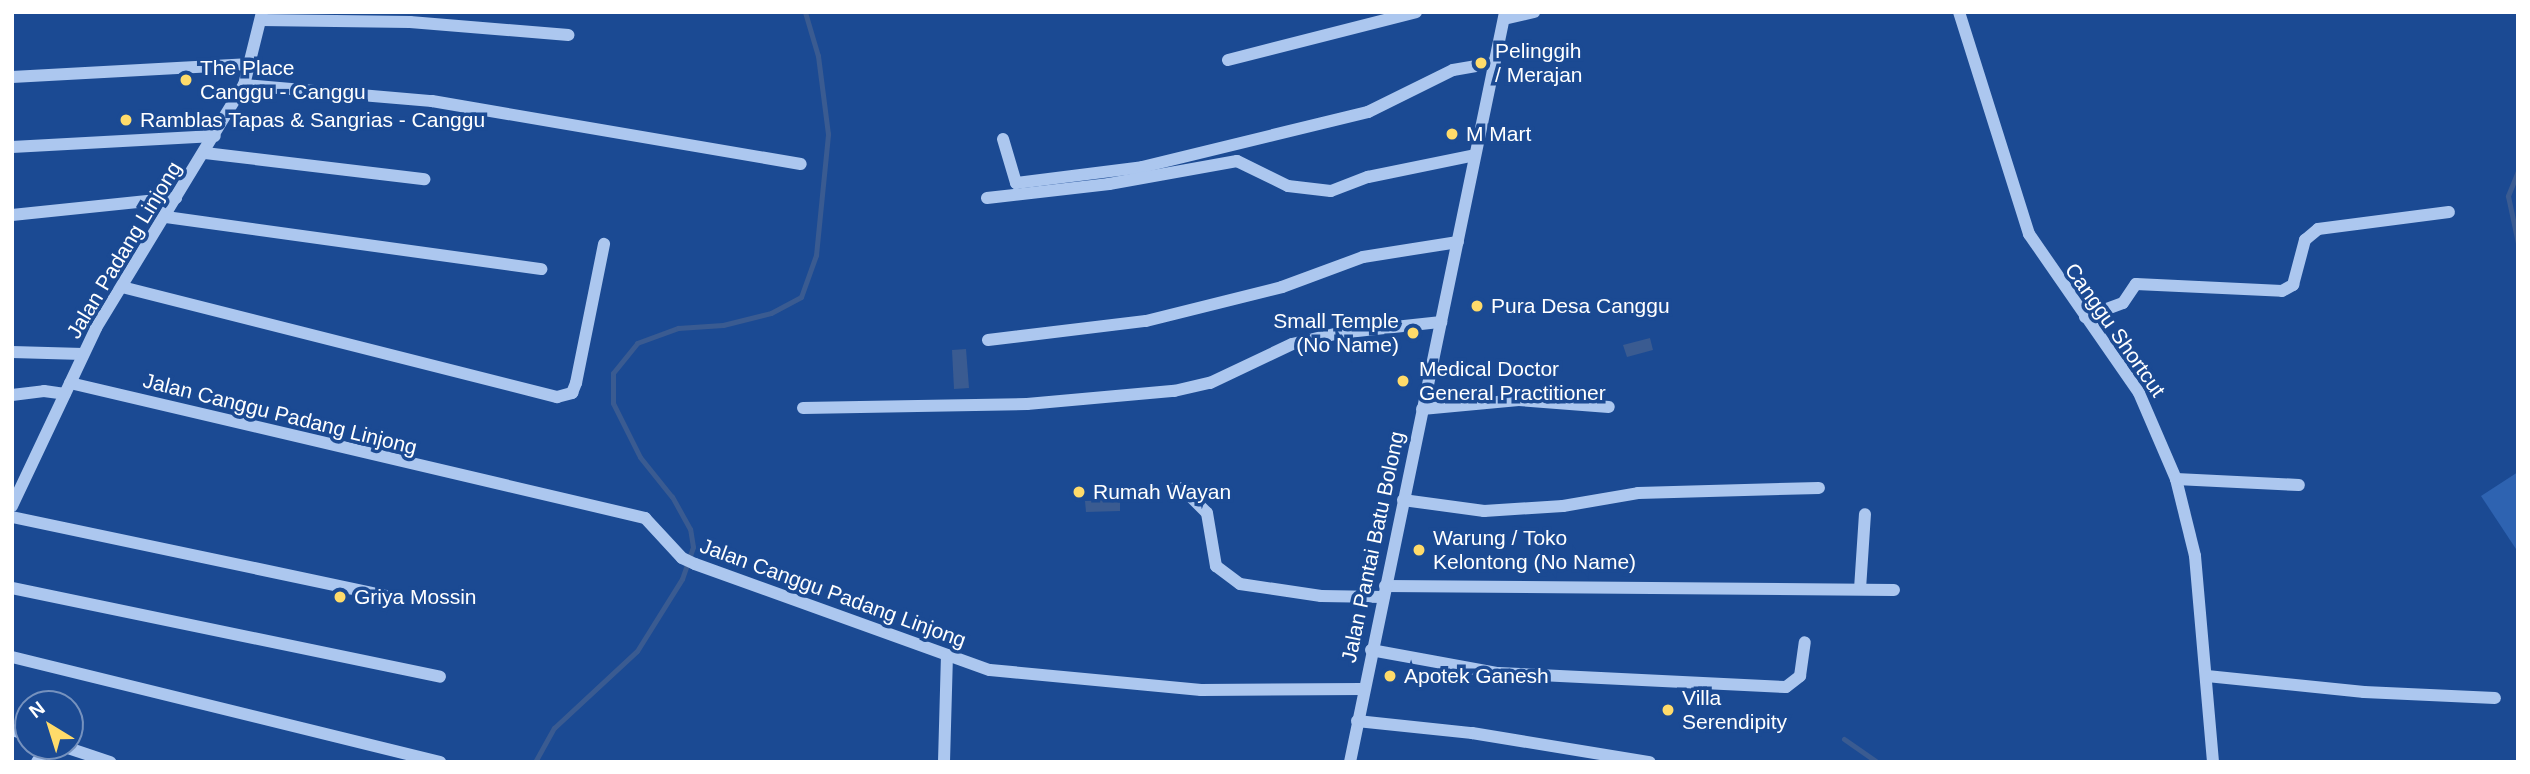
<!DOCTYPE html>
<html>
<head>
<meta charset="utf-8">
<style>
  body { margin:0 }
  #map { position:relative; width:2530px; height:774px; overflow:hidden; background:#1b4a93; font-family:Helvetica,sans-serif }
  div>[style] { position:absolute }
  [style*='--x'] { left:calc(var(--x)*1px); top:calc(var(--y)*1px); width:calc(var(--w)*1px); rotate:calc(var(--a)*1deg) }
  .green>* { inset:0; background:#2e63b1 }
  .water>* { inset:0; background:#3a5b91 }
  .stream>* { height:5px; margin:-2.5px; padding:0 2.5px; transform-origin:2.5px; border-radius:2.5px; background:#3a5b91 }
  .minor>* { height:12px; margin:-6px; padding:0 6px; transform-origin:6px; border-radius:6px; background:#acc7ef }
  .dots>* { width:19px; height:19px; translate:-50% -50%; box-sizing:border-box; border:4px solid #1b4a93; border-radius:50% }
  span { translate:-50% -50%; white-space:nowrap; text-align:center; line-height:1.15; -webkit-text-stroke:7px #1b4a93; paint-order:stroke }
  .poi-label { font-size:21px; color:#fff }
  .left { translate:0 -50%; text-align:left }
  .right { translate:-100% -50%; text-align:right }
  .street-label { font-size:21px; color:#fff }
  .frame { position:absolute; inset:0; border:14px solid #fff; pointer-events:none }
  .north { position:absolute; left:14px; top:690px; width:70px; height:70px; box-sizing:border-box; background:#1b4a93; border:2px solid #7692be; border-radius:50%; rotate:322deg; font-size:19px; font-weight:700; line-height:28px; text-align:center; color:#fff }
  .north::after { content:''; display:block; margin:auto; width:24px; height:32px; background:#ffdb6a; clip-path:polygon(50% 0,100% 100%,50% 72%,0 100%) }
</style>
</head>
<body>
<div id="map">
  <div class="green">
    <i style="clip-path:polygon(2518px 472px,2518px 552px,2481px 496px)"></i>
  </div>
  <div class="water">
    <i style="clip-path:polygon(1650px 338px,1653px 350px,1627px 357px,1623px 345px)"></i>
    <i style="clip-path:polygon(966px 349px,969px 388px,954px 389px,952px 350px)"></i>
    <i style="clip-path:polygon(1120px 500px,1120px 511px,1086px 512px,1085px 501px)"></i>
  </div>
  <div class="stream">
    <i style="--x:2518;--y:171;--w:27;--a:112"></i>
    <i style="--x:2508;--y:196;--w:48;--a:78"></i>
    <i style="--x:2518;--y:467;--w:48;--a:90"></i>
    <i style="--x:1844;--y:739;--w:40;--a:34.9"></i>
    <i style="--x:535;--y:762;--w:39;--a:-61"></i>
    <i style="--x:554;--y:728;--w:113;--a:-42.9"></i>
    <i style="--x:637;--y:651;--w:85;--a:-58"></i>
    <i style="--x:682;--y:579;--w:34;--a:-71"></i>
    <i style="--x:693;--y:547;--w:18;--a:-99"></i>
    <i style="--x:690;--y:529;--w:37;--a:-119"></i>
    <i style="--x:672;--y:497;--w:51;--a:-128.7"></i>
    <i style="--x:640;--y:457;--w:60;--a:-116.6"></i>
    <i style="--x:613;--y:403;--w:30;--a:-90"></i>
    <i style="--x:613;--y:373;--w:38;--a:-51"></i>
    <i style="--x:637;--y:343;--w:44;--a:-20.1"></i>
    <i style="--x:678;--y:328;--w:45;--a:-3.8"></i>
    <i style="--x:723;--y:325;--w:49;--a:-14"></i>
    <i style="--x:771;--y:313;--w:34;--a:-28"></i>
    <i style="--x:801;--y:297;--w:45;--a:-70.3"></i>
    <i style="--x:816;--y:255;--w:122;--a:-84.3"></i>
    <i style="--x:828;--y:134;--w:79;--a:-97.3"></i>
    <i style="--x:818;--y:56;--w:46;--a:-106.5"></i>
  </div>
  <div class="minor">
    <i style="--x:1959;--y:12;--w:233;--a:72.5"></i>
    <i style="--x:2029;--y:234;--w:193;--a:55.3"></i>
    <i style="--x:2139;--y:393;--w:94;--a:66.7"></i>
    <i style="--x:2176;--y:479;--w:79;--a:76.1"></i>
    <i style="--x:2195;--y:556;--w:207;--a:85"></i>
    <i style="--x:1504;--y:19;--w:31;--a:-13"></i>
    <i style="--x:261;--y:20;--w:149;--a:0.8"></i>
    <i style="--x:410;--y:22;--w:159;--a:4.7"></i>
    <i style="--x:1228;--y:60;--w:194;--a:-14.3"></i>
    <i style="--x:12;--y:77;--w:239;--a:-3.1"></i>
    <i style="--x:244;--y:85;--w:189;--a:4.9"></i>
    <i style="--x:432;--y:101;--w:374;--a:9.7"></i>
    <i style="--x:1003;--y:139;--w:46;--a:73.5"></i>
    <i style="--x:1016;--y:183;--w:127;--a:-7.2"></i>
    <i style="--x:1142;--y:167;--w:233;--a:-13.7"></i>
    <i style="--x:1368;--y:112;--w:95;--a:-26.3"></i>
    <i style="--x:1453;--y:70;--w:42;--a:-9.7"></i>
    <i style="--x:12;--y:147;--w:203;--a:-3.1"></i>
    <i style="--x:205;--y:153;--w:221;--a:6.8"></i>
    <i style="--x:987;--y:198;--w:123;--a:-6.5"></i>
    <i style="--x:1109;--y:184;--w:130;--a:-10.2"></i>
    <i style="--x:1237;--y:161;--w:57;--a:26.1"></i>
    <i style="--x:1288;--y:186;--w:43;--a:6.6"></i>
    <i style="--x:1331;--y:191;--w:40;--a:-21"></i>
    <i style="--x:1368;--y:177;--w:109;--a:-11.6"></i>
    <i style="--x:12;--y:215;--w:165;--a:-5.9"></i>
    <i style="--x:166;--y:217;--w:379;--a:7.9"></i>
    <i style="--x:122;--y:287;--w:449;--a:14.2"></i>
    <i style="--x:557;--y:397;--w:16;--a:-15"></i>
    <i style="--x:572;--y:393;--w:11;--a:-68"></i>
    <i style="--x:576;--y:383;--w:142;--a:-78.6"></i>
    <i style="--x:2085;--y:317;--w:40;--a:-20.2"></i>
    <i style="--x:2123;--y:303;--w:23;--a:-56"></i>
    <i style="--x:2136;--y:284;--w:146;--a:2.7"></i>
    <i style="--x:2282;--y:291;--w:13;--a:-29"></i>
    <i style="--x:2293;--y:285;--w:47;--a:-75.1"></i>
    <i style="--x:2305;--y:240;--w:17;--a:-40"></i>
    <i style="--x:2318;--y:229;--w:132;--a:-7.4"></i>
    <i style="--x:988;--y:340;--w:159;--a:-6.9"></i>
    <i style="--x:1146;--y:321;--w:140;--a:-14"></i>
    <i style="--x:1282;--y:287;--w:86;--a:-20.3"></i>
    <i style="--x:1363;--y:257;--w:96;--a:-9"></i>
    <i style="--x:12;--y:352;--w:71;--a:1.6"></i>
    <i style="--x:70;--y:383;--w:591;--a:13.21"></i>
    <i style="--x:645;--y:518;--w:54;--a:47.2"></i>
    <i style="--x:682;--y:558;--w:14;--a:25"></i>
    <i style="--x:695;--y:564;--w:313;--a:19.8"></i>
    <i style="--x:990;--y:670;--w:212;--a:5.4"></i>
    <i style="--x:1201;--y:690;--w:161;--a:-0.4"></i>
    <i style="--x:12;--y:395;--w:32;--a:-7"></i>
    <i style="--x:44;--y:391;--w:21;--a:8"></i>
    <i style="--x:803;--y:408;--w:224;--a:-1"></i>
    <i style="--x:1027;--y:404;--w:148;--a:-5.1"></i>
    <i style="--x:1174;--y:391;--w:37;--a:-13"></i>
    <i style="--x:1210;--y:383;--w:91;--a:-25.4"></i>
    <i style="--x:1292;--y:344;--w:48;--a:-13.2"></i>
    <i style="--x:1339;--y:333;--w:103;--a:-6.2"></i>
    <i style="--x:1422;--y:409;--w:97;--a:-5.3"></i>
    <i style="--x:1519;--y:400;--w:90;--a:4.4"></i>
    <i style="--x:2176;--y:479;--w:123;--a:2.8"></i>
    <i style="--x:1171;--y:489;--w:11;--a:-5"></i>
    <i style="--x:1182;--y:488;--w:35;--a:45"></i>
    <i style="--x:1207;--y:513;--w:54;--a:80.4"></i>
    <i style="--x:1216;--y:566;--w:30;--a:37"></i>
    <i style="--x:1240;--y:584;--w:82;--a:8.4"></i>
    <i style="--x:1321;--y:596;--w:62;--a:0.9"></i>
    <i style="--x:1403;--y:500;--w:82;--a:7.7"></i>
    <i style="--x:1484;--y:511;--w:79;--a:-3.6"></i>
    <i style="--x:1563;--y:506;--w:76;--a:-9.8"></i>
    <i style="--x:1638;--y:493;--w:181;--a:-1.6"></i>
    <i style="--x:12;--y:506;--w:197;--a:-64.7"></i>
    <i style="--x:96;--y:328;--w:285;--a:-58.7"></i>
    <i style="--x:244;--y:85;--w:75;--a:-76.1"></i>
    <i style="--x:12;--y:517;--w:388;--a:11.9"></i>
    <i style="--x:1385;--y:586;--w:509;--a:0.45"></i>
    <i style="--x:12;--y:588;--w:437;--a:11.7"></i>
    <i style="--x:1860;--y:589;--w:75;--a:-86.2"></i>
    <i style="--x:1371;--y:650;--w:129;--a:10.3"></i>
    <i style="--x:1498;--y:673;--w:288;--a:2.8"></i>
    <i style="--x:1786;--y:687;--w:18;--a:-38"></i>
    <i style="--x:1800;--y:676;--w:34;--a:-82"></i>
    <i style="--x:12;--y:657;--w:441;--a:13.8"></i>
    <i style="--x:2207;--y:676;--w:158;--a:5.8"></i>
    <i style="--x:2364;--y:692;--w:131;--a:2.6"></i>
    <i style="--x:1357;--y:721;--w:116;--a:6"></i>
    <i style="--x:1472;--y:733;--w:180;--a:9.3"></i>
    <i style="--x:12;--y:730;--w:17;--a:17"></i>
    <i style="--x:62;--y:746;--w:51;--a:18.4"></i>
    <i style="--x:37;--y:762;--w:19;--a:-55"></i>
    <i style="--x:944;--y:762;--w:107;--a:-88.4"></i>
    <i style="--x:1350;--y:762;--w:766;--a:-78.32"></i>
  </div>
  <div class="dots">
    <i style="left:1481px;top:63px;background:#ffdb6a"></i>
    <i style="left:186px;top:80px;background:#ffdb6a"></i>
    <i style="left:126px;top:120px;background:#ffdb6a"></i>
    <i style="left:1452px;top:134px;background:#ffdb6a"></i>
    <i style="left:1477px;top:306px;background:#ffdb6a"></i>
    <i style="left:1413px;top:333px;background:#ffdb6a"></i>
    <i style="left:1403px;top:381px;background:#ffdb6a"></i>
    <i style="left:1079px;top:492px;background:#ffdb6a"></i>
    <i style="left:1419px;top:550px;background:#ffdb6a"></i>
    <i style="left:340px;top:597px;background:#ffdb6a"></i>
    <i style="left:1390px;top:676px;background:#ffdb6a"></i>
    <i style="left:1668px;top:710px;background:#ffdb6a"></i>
  </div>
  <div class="poi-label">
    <span class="left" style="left:1495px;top:63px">Pelinggih<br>/ Merajan</span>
    <span class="left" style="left:200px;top:80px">The Place<br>Canggu - Canggu</span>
    <span class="left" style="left:140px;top:120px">Ramblas Tapas &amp; Sangrias - Canggu</span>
    <span class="left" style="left:1466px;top:134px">M Mart</span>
    <span class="left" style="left:1491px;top:306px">Pura Desa Canggu</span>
    <span class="right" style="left:1399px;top:333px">Small Temple<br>(No Name)</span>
    <span class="left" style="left:1419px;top:381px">Medical Doctor<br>General Practitioner</span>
    <span class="left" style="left:1093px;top:492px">Rumah Wayan</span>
    <span class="left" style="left:1433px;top:550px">Warung / Toko<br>Kelontong (No Name)</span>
    <span class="left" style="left:354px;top:597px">Griya Mossin</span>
    <span class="left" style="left:1404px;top:676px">Apotek Ganesh</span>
    <span class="left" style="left:1682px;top:710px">Villa<br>Serendipity</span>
  </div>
  <div class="street-label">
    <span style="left:124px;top:250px;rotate:-59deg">Jalan Padang Linjong</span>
    <span style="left:2115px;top:330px;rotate:55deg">Canggu Shortcut</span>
    <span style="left:280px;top:414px;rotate:14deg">Jalan Canggu Padang Linjong</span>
    <span style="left:1373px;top:547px;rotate:-78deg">Jalan Pantai Batu Bolong</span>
    <span style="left:833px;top:593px;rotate:20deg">Jalan Canggu Padang Linjong</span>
  </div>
  <div class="frame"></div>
  <div class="north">N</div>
</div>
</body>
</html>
